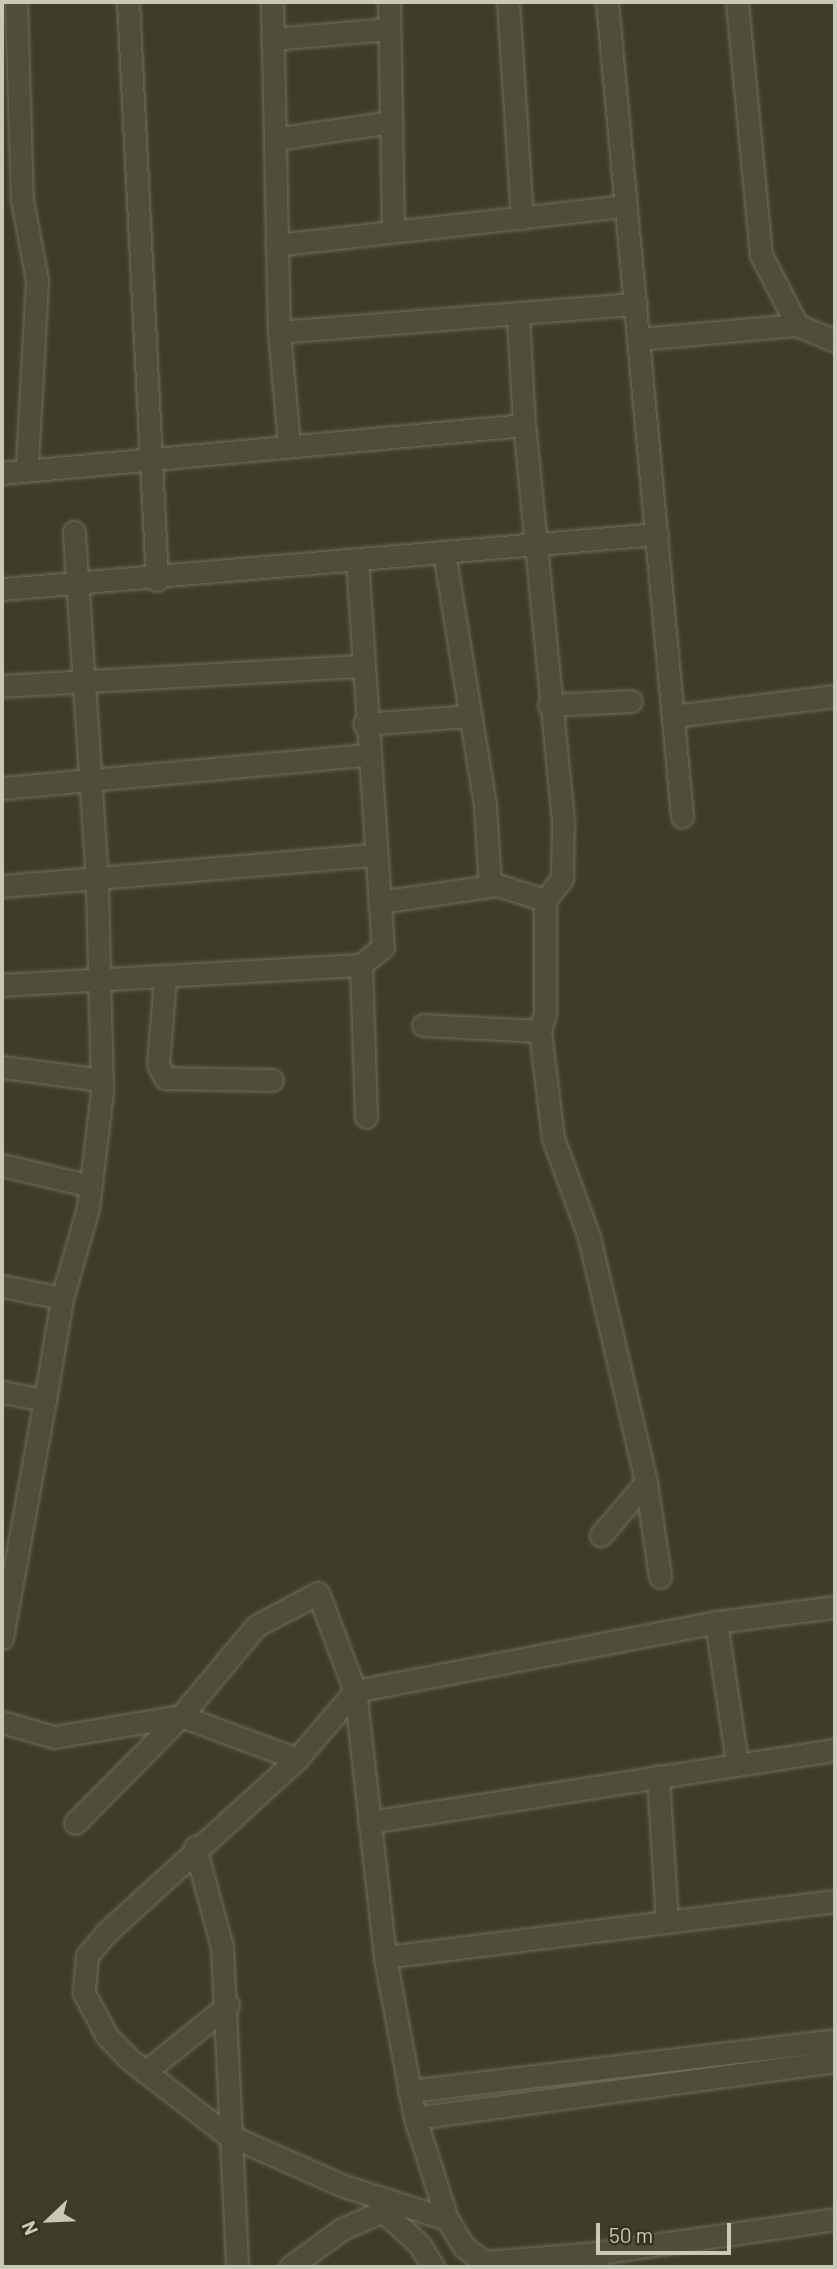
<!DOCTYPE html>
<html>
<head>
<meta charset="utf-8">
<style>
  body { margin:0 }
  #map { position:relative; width:837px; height:2269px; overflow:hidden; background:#3f3d28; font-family:Barlow,sans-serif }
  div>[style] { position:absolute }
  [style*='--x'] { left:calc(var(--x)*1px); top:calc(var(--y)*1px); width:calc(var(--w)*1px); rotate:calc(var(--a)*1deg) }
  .roads { filter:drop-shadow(0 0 2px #6f6e5c) drop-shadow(0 0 2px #6f6e5c) }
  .minor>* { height:21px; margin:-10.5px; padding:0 10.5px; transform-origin:10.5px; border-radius:10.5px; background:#4f4e3b }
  span { translate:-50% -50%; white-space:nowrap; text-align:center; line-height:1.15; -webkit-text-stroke:7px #343320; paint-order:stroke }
  .frame { position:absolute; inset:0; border:4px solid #c9c9b8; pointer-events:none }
  .north { position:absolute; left:14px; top:2185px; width:70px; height:70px; -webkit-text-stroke:5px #343320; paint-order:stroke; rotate:247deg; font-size:19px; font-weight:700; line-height:28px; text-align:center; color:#c9c9b8 }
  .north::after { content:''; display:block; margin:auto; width:24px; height:32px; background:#c9c9b8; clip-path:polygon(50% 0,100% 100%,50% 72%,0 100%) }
  .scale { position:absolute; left:596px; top:2223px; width:135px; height:32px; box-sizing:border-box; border:4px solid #c9c9b8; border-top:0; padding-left:9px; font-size:21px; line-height:24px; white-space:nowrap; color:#c9c9b8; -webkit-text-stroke:5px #343320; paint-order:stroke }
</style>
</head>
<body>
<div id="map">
  <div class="roads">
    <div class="minor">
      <i style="--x:16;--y:2;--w:198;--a:88.3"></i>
      <i style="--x:22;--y:200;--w:81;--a:79.4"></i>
      <i style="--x:37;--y:280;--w:187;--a:93.1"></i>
      <i style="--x:128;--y:2;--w:579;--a:87.13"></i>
      <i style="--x:272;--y:2;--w:330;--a:88.8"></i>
      <i style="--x:279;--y:332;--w:358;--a:-4.5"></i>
      <i style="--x:389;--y:2;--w:226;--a:89"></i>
      <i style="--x:508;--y:2;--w:217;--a:86.3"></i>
      <i style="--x:607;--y:2;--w:818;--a:84.74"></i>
      <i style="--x:737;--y:2;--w:254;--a:84.6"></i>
      <i style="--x:761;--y:255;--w:79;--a:62.8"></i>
      <i style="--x:797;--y:325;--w:41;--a:22.8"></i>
      <i style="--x:272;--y:39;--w:117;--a:-4.9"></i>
      <i style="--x:275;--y:139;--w:118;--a:-8.3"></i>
      <i style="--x:276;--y:245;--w:352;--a:-6.4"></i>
      <i style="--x:279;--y:332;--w:113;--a:84.9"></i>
      <i style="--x:639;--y:339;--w:159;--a:-5.1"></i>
      <i style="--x:2;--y:473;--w:524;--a:-5.25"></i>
      <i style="--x:524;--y:425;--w:109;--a:-93.2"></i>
      <i style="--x:444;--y:552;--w:257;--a:80.8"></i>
      <i style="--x:485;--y:806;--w:80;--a:86.4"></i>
      <i style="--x:357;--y:559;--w:389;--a:86.2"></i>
      <i style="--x:383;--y:947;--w:28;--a:141"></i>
      <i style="--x:361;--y:965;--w:152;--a:88.1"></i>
      <i style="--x:2;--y:589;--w:657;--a:-4.8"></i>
      <i style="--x:2;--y:686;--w:360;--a:-3.2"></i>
      <i style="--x:549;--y:705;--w:82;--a:-2.8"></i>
      <i style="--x:674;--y:716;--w:162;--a:-7.1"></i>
      <i style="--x:364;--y:724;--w:103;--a:-4.4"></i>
      <i style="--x:2;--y:788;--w:366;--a:-5.2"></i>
      <i style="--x:2;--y:886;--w:374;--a:-4.8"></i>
      <i style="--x:379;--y:902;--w:119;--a:-8.2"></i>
      <i style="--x:497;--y:885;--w:50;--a:17.4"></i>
      <i style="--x:165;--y:980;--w:84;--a:94.8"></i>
      <i style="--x:158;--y:1064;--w:16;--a:63"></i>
      <i style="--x:165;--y:1078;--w:107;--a:1.1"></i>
      <i style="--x:2;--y:985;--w:360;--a:-3.2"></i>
      <i style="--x:423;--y:1025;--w:117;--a:2.9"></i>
      <i style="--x:540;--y:1031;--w:19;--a:-74"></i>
      <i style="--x:545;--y:1013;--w:113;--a:-90"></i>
      <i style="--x:545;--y:900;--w:28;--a:-52"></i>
      <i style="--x:562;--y:878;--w:57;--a:-89"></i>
      <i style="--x:563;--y:821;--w:398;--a:-95.6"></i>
      <i style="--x:540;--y:1031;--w:108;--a:83.1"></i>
      <i style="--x:553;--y:1138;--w:105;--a:70"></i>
      <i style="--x:589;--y:1237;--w:252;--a:76.9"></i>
      <i style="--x:646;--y:1482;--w:70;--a:130.3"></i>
      <i style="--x:2;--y:1067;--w:101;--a:7.4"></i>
      <i style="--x:2;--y:1165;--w:91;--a:13.3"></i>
      <i style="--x:2;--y:1286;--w:61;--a:11.3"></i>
      <i style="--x:2;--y:1392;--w:44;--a:10.5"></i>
      <i style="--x:45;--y:1400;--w:103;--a:-80.5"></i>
      <i style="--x:62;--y:1298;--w:94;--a:-73.9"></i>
      <i style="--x:88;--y:1208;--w:117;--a:-83.1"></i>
      <i style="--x:102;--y:1092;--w:212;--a:-91.4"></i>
      <i style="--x:97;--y:880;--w:349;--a:-93.8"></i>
      <i style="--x:646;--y:1482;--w:96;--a:81.6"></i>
      <i style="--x:716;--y:1622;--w:143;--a:81.5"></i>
      <i style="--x:2;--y:1638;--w:242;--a:-79.8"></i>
      <i style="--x:2;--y:1722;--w:54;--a:16.1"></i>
      <i style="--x:54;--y:1737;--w:129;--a:-9.4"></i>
      <i style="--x:181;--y:1716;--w:124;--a:20.3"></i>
      <i style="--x:658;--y:1776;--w:146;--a:86.5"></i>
      <i style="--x:369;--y:1822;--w:472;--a:-8.8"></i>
      <i style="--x:75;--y:1823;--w:151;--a:-45.3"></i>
      <i style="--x:181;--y:1716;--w:117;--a:-50.2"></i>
      <i style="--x:256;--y:1626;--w:70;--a:-28"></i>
      <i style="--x:318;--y:1593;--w:105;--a:69.3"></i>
      <i style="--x:355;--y:1691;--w:89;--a:130.5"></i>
      <i style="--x:297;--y:1759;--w:258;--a:137.7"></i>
      <i style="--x:106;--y:1933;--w:30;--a:130"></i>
      <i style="--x:87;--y:1956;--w:37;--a:95"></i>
      <i style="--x:84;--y:1993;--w:49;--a:61.9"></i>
      <i style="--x:107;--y:2036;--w:30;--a:46"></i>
      <i style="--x:128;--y:2058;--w:124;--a:37.8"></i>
      <i style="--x:226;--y:2134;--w:129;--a:23.8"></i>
      <i style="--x:344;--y:2186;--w:108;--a:17.8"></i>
      <i style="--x:195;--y:1847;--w:104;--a:74.9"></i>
      <i style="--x:222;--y:1947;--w:320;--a:87.3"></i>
      <i style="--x:385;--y:1957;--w:453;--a:-7.1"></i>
      <i style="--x:145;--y:2072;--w:107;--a:-38.9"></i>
      <i style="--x:409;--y:2091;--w:429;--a:-6.8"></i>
      <i style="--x:415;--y:2118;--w:424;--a:-7.7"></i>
      <i style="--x:383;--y:2211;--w:50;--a:42.6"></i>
      <i style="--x:420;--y:2245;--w:26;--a:59"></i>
      <i style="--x:597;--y:2253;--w:113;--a:175.4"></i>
      <i style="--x:484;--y:2262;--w:25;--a:-143"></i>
      <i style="--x:464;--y:2247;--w:33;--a:-121"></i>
      <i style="--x:447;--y:2219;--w:106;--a:-107.6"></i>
      <i style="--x:415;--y:2118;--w:164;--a:-100.6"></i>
      <i style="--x:385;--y:1957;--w:268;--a:-96.4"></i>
      <i style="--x:355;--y:1691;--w:368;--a:-10.8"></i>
      <i style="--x:716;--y:1622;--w:120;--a:-7.2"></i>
      <i style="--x:598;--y:2265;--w:12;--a:-95"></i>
      <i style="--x:597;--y:2253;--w:240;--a:-8.1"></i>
      <i style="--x:290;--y:2267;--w:64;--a:-36.2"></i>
      <i style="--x:342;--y:2229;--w:62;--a:-23.7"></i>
    </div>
  </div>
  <div class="frame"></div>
  <div class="north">N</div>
  <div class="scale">50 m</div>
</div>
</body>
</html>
